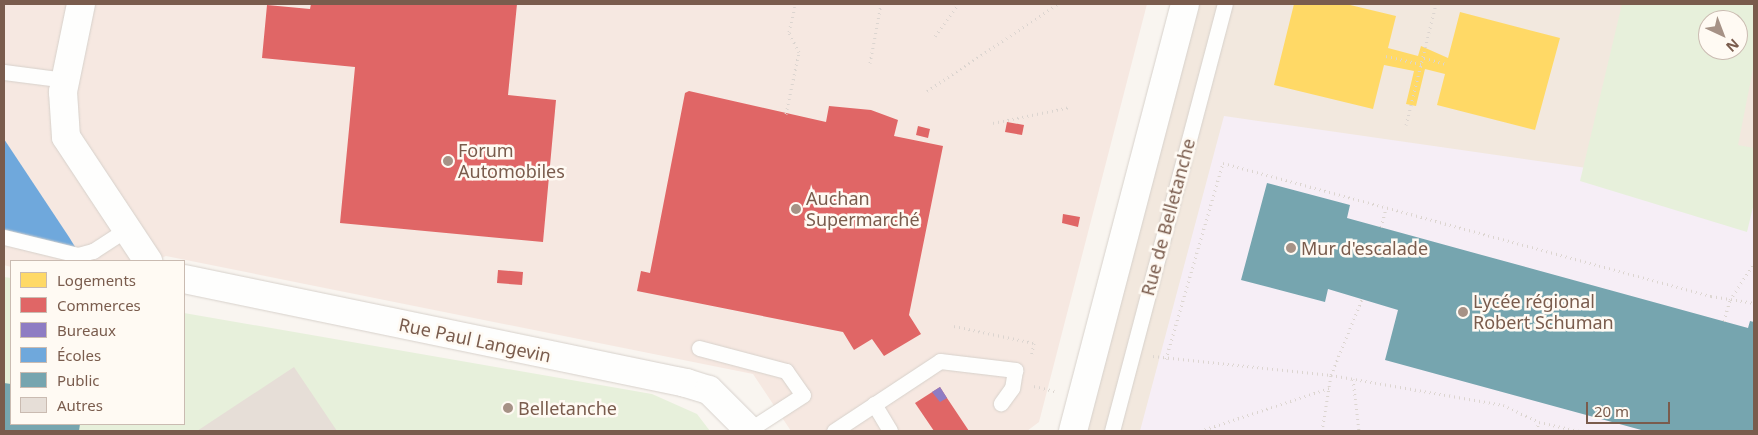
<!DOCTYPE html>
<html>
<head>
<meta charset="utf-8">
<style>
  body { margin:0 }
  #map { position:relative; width:1758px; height:435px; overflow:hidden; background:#f9f5f0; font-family:"Noto Sans",sans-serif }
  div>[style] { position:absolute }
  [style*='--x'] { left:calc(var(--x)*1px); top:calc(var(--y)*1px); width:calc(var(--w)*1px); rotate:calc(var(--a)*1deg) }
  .residential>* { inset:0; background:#f2e8de }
  .commercial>* { inset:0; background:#f6e8e1 }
  .education>* { inset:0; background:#f6eef6 }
  .green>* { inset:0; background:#e7f0db }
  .homes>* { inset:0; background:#ffd966 }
  .shops>* { inset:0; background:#e06666 }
  .offices>* { inset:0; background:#8e7cc3 }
  .schools>* { inset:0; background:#6fa8dc }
  .public>* { inset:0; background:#76a5af }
  .building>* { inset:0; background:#e6ded7 }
  .path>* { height:3px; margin-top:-1.5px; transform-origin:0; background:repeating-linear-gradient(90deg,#dcd5d0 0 1px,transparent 0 5px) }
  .roads { filter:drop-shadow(0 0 1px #d7d1cb) drop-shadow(0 0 1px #d7d1cb) }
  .service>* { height:15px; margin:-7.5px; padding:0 7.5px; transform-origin:7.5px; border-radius:7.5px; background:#fefefd }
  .minor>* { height:28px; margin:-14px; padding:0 14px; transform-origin:14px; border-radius:14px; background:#fefefd }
  .tertiary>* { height:28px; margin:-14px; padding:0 14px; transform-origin:14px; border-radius:14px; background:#fefefd }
  .dots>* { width:14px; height:14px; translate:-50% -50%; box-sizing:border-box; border:2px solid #fffaf3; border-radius:50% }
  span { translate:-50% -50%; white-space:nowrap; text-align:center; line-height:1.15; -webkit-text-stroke:5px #fffaf3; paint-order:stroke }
  .poi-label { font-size:18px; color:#7a5c4d }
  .left { translate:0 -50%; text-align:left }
  .street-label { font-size:18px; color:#7a5c4d }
  .frame { position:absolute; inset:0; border:5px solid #7a5c4d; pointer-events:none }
  .legend { position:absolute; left:10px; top:260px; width:175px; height:165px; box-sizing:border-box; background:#fffaf3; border:1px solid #cabbb1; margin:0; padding:6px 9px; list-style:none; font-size:15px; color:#7a5c4d }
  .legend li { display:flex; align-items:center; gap:10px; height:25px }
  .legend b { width:25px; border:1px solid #cabbb1 }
  .north { position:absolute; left:1698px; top:10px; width:50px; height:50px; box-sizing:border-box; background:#fffaf3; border:1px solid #cabbb1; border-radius:50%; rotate:137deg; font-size:14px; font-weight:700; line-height:20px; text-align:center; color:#7a5c4d }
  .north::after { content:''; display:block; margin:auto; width:18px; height:22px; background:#a69286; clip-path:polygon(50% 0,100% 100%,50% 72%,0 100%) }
  .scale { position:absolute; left:1586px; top:402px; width:84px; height:22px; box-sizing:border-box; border:2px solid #7a5c4d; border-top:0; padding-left:6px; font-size:15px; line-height:18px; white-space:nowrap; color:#7a5c4d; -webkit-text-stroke:4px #fffaf3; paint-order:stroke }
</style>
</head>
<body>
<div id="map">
  <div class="residential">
    <i style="clip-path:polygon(evenodd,1185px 4px,1754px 4px,1754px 431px,1073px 431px,1185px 4px,1708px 20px,1738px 20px,1738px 50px,1708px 50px,1708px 20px)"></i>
  </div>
  <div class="commercial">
    <i style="clip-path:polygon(4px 4px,1147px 4px,1039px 422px,1027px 431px,791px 431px,753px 374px,166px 256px,154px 261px,11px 261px,11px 267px,4px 265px)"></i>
  </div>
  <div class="education">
    <i style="clip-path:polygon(1224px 116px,1754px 192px,1754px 431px,1140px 431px)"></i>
  </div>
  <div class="green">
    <i style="clip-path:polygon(evenodd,1622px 4px,1754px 5px,1754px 64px,1738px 145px,1754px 148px,1754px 203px,1747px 232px,1580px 181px,1622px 4px,1708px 20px,1738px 20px,1738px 50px,1708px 50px,1708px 20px)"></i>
    <i style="clip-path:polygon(4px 277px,11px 278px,11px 424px,184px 424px,184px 313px,652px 394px,697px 414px,710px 431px,4px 431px)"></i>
  </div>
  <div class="homes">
    <i style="clip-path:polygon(1294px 4px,1346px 4px,1396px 16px,1388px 48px,1418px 56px,1421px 46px,1448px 58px,1460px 12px,1560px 38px,1535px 130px,1437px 105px,1445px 74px,1425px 69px,1416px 106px,1406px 104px,1414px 71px,1384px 65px,1373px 109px,1274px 85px)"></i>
  </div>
  <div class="shops">
    <i style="clip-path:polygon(311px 4px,517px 4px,508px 95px,556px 100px,543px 242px,340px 223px,355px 67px,262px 58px,267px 5px,310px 9px)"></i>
    <i style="clip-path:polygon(689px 91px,826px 122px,829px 106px,871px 110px,898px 120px,894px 136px,943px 146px,909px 315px,921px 334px,884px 356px,872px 339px,854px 350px,843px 332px,637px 291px,641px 271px,650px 273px,685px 93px)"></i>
    <i style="clip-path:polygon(1007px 122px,1024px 125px,1022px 135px,1005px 132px)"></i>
    <i style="clip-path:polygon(918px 126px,930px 129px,928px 138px,916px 135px)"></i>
    <i style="clip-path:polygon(1063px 214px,1080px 217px,1078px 227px,1062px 223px)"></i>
    <i style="clip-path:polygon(498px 270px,523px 272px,522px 285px,497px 283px)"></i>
    <i style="clip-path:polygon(940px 387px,947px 398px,969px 431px,934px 431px,915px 403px)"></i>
  </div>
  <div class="offices">
    <i style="clip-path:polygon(940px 387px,947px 398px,940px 402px,932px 392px)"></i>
  </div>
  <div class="schools">
    <i style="clip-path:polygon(4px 139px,69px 237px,77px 250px,4px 237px)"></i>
  </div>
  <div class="public">
    <i style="clip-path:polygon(1267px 183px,1350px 205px,1347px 218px,1748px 328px,1750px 321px,1754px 322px,1754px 431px,1645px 431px,1385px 360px,1398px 310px,1328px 289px,1325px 302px,1241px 280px)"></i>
    <i style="clip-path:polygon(4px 383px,11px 384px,11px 424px,80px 424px,79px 431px,4px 431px)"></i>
  </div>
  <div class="building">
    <i style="clip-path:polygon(294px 367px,337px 431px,197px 431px)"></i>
  </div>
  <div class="path">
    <i style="--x:935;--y:36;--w:39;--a:-54"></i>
    <i style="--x:1386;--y:56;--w:37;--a:13"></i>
    <i style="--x:1424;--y:58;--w:24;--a:15"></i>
    <i style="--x:870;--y:63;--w:60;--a:-79.4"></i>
    <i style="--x:927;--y:91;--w:157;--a:-33.6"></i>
    <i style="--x:786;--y:114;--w:63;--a:-78.2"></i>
    <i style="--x:799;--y:52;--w:22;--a:-117"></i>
    <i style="--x:789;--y:32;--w:26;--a:-77"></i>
    <i style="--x:993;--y:123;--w:79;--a:-11.7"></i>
    <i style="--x:1406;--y:125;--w:125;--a:-76.1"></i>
    <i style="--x:1381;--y:227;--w:20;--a:-75"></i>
    <i style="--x:1724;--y:321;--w:22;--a:-74"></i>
    <i style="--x:1730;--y:300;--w:44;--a:-57"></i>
    <i style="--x:954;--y:326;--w:82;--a:12"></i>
    <i style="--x:1034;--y:343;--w:14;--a:102"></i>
    <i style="--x:1153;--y:356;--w:179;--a:6.1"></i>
    <i style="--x:1331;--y:375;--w:175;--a:9.9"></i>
    <i style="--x:1503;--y:405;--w:40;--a:25"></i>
    <i style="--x:1539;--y:422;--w:41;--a:12.7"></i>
    <i style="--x:1166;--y:359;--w:204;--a:-73.8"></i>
    <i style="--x:1223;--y:163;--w:506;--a:15.25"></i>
    <i style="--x:1711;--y:296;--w:44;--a:9.2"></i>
    <i style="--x:1353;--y:379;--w:52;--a:83.4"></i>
    <i style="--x:1034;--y:386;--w:21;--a:14"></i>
    <i style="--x:1200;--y:431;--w:136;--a:-18.4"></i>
    <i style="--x:1322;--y:431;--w:57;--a:-80.9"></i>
    <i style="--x:1331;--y:375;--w:82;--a:-67.8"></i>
    <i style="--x:1536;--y:431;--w:9;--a:-72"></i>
  </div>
  <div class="roads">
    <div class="service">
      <i style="--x:4;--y:72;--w:63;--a:7.4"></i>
      <i style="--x:4;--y:237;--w:76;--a:13.7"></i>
      <i style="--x:78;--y:255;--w:16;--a:-15"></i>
      <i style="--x:93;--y:251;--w:38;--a:-33"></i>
      <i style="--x:699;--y:348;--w:90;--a:14.8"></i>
      <i style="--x:786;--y:371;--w:29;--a:55"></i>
      <i style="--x:803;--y:395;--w:64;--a:147.1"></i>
      <i style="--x:874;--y:404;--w:31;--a:59"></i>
      <i style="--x:834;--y:431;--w:127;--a:-33.4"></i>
      <i style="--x:940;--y:361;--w:76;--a:6.8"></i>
      <i style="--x:1015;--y:370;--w:18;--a:99"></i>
      <i style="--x:1012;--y:388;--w:19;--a:126"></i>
      <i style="--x:1112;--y:431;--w:442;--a:-75.2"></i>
    </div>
    <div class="minor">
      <i style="--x:81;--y:4;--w:90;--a:101.6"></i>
      <i style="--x:63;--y:92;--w:45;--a:86.2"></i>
      <i style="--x:66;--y:137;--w:149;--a:56.5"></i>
      <i style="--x:184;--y:279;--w:513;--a:11.7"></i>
      <i style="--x:686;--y:383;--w:24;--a:17"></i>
      <i style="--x:709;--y:390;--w:58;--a:45"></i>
    </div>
    <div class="tertiary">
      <i style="--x:1073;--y:431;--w:441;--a:-75.3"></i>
    </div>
  </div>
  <div class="dots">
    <i style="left:448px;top:161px;background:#a69286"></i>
    <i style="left:796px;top:209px;background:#a69286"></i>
    <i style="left:1291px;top:248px;background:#a69286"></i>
    <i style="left:1463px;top:312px;background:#a69286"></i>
    <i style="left:508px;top:408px;background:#a69286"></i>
  </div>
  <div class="poi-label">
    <span class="left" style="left:458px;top:161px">Forum<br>Automobiles</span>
    <span class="left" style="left:806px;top:209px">Auchan<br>Supermarché</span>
    <span class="left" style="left:1301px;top:248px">Mur d'escalade</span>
    <span class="left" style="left:1473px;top:312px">Lycée régional<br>Robert Schuman</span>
    <span class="left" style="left:518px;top:408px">Belletanche</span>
  </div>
  <div class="street-label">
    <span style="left:1168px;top:217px;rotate:-75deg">Rue de Belletanche</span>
    <span style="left:475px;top:340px;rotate:12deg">Rue Paul Langevin</span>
  </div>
  <div class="frame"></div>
  <ul class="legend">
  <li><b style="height:14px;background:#ffd966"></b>Logements</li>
  <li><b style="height:14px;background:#e06666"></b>Commerces</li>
  <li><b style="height:14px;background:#8e7cc3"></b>Bureaux</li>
  <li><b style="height:14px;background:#6fa8dc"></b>Écoles</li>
  <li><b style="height:14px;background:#76a5af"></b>Public</li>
  <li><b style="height:14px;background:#e6ded7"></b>Autres</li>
  </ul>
  <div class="north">N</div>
  <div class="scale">20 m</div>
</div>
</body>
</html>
